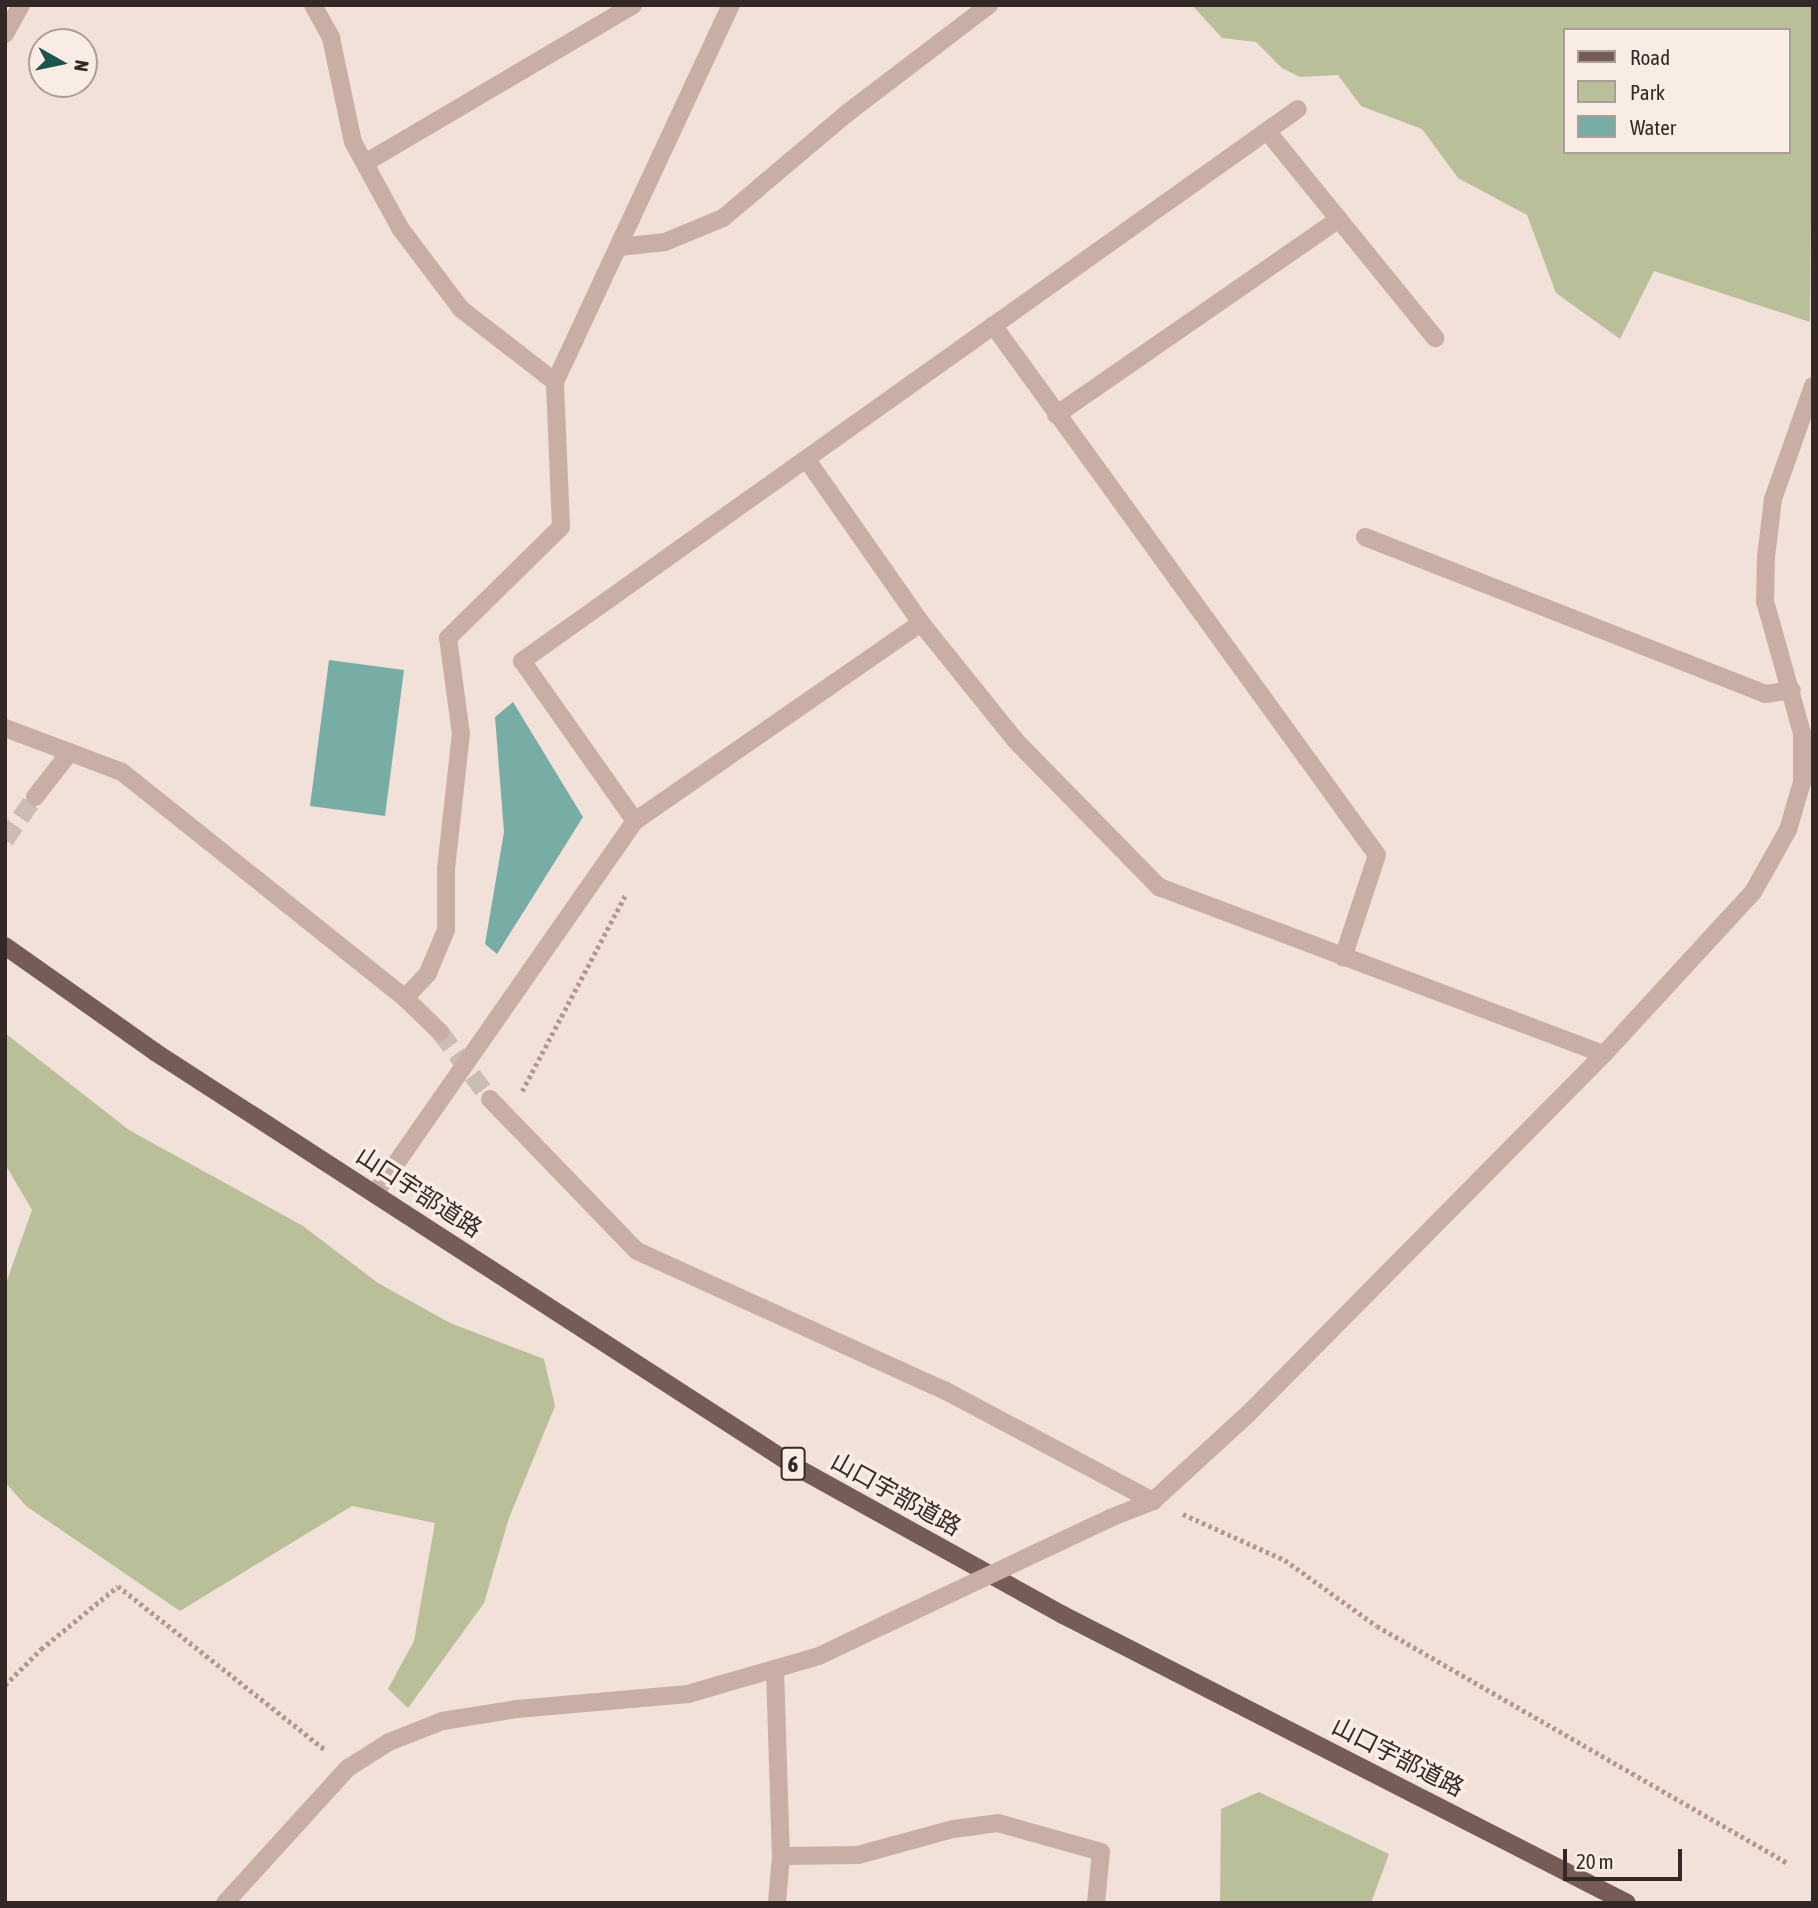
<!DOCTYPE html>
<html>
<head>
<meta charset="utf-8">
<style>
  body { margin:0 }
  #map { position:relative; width:1818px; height:1908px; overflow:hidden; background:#f1e1d8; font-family:"Asap Condensed","Noto Sans JP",sans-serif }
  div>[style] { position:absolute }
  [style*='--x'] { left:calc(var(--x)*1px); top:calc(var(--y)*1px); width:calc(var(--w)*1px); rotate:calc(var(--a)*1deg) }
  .green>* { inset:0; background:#b9bf99 }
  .water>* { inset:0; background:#78ada6 }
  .minor-tunnel>* { height:18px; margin-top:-9px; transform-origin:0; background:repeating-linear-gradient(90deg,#cbbcb4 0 18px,transparent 0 27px) }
  .path>* { height:4.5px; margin-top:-2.25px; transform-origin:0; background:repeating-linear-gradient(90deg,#b4988f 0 3.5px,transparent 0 7px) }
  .minor>* { height:18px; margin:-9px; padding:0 9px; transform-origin:9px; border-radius:9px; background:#c8aea5 }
  .major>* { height:18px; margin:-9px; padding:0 9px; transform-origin:9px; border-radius:9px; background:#765c57 }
  .minor-bridge>* { height:18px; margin:-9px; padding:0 9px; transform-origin:9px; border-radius:9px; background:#c8aea5 }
  span { translate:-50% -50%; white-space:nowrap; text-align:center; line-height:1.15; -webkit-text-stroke:7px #f9ece4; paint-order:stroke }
  .shield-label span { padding:2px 5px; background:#f9ece4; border:2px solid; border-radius:5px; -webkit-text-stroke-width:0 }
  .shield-label { font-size:23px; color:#342826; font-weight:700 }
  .street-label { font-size:24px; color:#342826 }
  .frame { position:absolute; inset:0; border:7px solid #342826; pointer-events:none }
  .legend { position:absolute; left:1563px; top:28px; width:228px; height:126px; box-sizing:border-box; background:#f9ece4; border:2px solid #aa9e98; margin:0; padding:9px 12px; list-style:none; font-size:21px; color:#342826 }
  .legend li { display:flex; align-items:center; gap:14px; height:35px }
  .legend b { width:35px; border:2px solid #aa9e98 }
  .north { position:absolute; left:28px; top:28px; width:70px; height:70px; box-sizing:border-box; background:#f9ece4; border:2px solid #aa9e98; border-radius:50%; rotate:99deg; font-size:19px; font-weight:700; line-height:28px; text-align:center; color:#342826 }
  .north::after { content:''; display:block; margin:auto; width:24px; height:32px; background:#1c554e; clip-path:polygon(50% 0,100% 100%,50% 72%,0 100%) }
  .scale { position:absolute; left:1563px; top:1849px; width:119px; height:32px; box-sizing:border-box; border:4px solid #342826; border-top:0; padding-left:9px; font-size:21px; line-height:24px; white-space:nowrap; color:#342826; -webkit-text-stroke:5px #f9ece4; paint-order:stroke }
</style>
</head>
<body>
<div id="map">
  <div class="green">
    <i style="clip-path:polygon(evenodd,1192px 5px,1813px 5px,1810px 322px,1654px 271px,1620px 339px,1556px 293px,1527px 215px,1458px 178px,1422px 129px,1361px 106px,1338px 75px,1300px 77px,1282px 68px,1256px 42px,1222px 38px,1192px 5px,1564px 30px,1788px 30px,1788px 152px,1564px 152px,1564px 30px)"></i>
    <i style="clip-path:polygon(5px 1033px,129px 1130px,303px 1226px,378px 1283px,450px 1323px,544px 1359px,555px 1406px,509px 1518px,484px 1603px,408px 1708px,388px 1689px,414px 1641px,435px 1523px,352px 1506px,180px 1611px,26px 1506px,5px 1482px,5px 1286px,32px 1210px,5px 1164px)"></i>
    <i style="clip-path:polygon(1259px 1792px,1389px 1854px,1371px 1903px,1220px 1903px,1221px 1809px)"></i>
  </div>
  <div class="water">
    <i style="clip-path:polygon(329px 660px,404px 670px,385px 816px,310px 806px)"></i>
    <i style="clip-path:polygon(513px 702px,583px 817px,497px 954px,485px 944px,504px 832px,495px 717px)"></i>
  </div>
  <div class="minor-tunnel">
    <i style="--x:5;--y:840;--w:52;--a:-55.1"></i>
    <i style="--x:440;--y:1032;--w:84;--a:53.3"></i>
  </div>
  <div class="path">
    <i style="--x:522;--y:1091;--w:223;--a:-62.2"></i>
    <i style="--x:1183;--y:1514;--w:112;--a:24.3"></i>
    <i style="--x:1285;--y:1560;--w:113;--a:35.7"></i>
    <i style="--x:1377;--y:1626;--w:474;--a:30"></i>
    <i style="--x:5;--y:1685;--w:51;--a:-45"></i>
    <i style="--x:41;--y:1649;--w:99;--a:-39.3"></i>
    <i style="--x:118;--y:1586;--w:265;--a:38.3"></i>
  </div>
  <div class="minor">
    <i style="--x:313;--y:5;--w:38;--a:61"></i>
    <i style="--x:331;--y:38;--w:106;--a:78.1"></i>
    <i style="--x:353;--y:142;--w:98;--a:61.3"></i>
    <i style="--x:400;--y:228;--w:101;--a:53"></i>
    <i style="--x:461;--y:309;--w:119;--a:37.8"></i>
    <i style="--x:555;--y:382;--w:416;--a:-65"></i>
    <i style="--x:5;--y:34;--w:33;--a:-61"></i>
    <i style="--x:1267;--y:131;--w:267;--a:50.9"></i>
    <i style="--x:365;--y:163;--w:311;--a:-30.5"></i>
    <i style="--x:620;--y:247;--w:45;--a:-6.3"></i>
    <i style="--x:665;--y:242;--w:63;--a:-22.5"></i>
    <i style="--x:723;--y:218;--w:161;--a:-40.2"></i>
    <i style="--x:846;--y:114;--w:180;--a:-37.3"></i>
    <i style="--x:993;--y:325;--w:654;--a:54.08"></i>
    <i style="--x:1377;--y:855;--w:108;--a:108.3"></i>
    <i style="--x:1056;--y:415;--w:344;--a:-34.7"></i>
    <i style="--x:807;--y:460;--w:199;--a:55"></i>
    <i style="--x:921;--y:623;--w:150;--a:51.2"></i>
    <i style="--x:1015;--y:740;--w:206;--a:45.6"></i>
    <i style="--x:1159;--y:887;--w:475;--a:20.6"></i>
    <i style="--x:1365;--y:537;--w:430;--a:21.4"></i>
    <i style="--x:1765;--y:694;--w:27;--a:-8"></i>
    <i style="--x:5;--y:728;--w:125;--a:20.6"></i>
    <i style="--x:122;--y:772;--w:362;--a:38.6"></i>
    <i style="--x:405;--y:998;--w:49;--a:44.2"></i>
    <i style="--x:35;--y:797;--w:57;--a:-52.1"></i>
    <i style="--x:635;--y:821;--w:196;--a:-125.2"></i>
    <i style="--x:522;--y:661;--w:952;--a:-35.43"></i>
    <i style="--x:405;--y:998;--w:34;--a:-47"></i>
    <i style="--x:428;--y:973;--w:47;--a:-67.3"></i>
    <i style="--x:446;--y:930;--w:61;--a:-90"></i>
    <i style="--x:446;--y:869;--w:136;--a:-83.7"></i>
    <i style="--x:461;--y:734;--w:97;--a:-97.7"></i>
    <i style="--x:448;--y:638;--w:158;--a:-44.5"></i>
    <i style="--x:561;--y:527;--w:145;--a:-92.4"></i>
    <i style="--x:490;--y:1099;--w:211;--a:46"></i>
    <i style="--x:637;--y:1251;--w:337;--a:24.4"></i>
    <i style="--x:944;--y:1390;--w:237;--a:28"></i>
    <i style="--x:376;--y:1192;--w:452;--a:-55.1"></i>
    <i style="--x:635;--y:821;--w:348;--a:-34.7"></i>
    <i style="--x:1110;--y:1518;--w:46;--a:-21.6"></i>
    <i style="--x:1153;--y:1501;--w:129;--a:-42.5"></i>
    <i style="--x:1248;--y:1414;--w:506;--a:-45.32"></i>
    <i style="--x:1604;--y:1054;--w:220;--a:-47.4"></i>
    <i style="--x:1753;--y:892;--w:71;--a:-60.6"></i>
    <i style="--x:1788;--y:830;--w:50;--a:-73.7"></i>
    <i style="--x:1802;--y:782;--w:49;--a:-90"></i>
    <i style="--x:1802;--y:733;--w:137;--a:-105.7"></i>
    <i style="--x:1765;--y:601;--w:44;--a:-88.7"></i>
    <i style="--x:1766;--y:557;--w:58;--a:-83.1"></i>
    <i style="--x:1773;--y:499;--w:120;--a:-70.5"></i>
    <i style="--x:775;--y:1669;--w:187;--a:88.2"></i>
    <i style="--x:781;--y:1856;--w:47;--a:94.9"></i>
    <i style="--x:781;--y:1856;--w:77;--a:-0.7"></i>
    <i style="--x:858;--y:1855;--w:98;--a:-15.3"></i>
    <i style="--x:953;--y:1829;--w:45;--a:-7.6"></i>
    <i style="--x:998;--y:1823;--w:107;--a:15.7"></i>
    <i style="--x:1101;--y:1852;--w:51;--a:95.6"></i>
    <i style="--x:225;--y:1903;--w:183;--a:-47.7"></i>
    <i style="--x:348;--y:1768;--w:49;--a:-32.4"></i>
    <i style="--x:389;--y:1742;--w:57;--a:-21.6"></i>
    <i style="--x:442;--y:1721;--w:76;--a:-9.1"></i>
    <i style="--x:517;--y:1709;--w:172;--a:-5"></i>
    <i style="--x:688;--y:1694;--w:136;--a:-16.2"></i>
    <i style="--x:819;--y:1656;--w:74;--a:-25.5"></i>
  </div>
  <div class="major">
    <i style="--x:5;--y:946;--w:184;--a:35.2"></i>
    <i style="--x:155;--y:1052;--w:764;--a:32.92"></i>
    <i style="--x:796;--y:1467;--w:305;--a:29"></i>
    <i style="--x:1063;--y:1615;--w:633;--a:27.05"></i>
  </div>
  <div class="minor-bridge">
    <i style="--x:886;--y:1624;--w:248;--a:-25.3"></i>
  </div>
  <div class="shield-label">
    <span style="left:793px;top:1464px">6</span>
  </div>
  <div class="street-label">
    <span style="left:419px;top:1192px;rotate:33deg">山口宇部道路</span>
    <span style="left:896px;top:1494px;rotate:29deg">山口宇部道路</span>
    <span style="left:1398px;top:1757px;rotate:27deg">山口宇部道路</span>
  </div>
  <div class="frame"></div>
  <ul class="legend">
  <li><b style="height:9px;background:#765c57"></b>Road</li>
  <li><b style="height:19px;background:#b9bf99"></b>Park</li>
  <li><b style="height:19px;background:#78ada6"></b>Water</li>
  </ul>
  <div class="north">N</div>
  <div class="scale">20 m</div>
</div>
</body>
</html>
